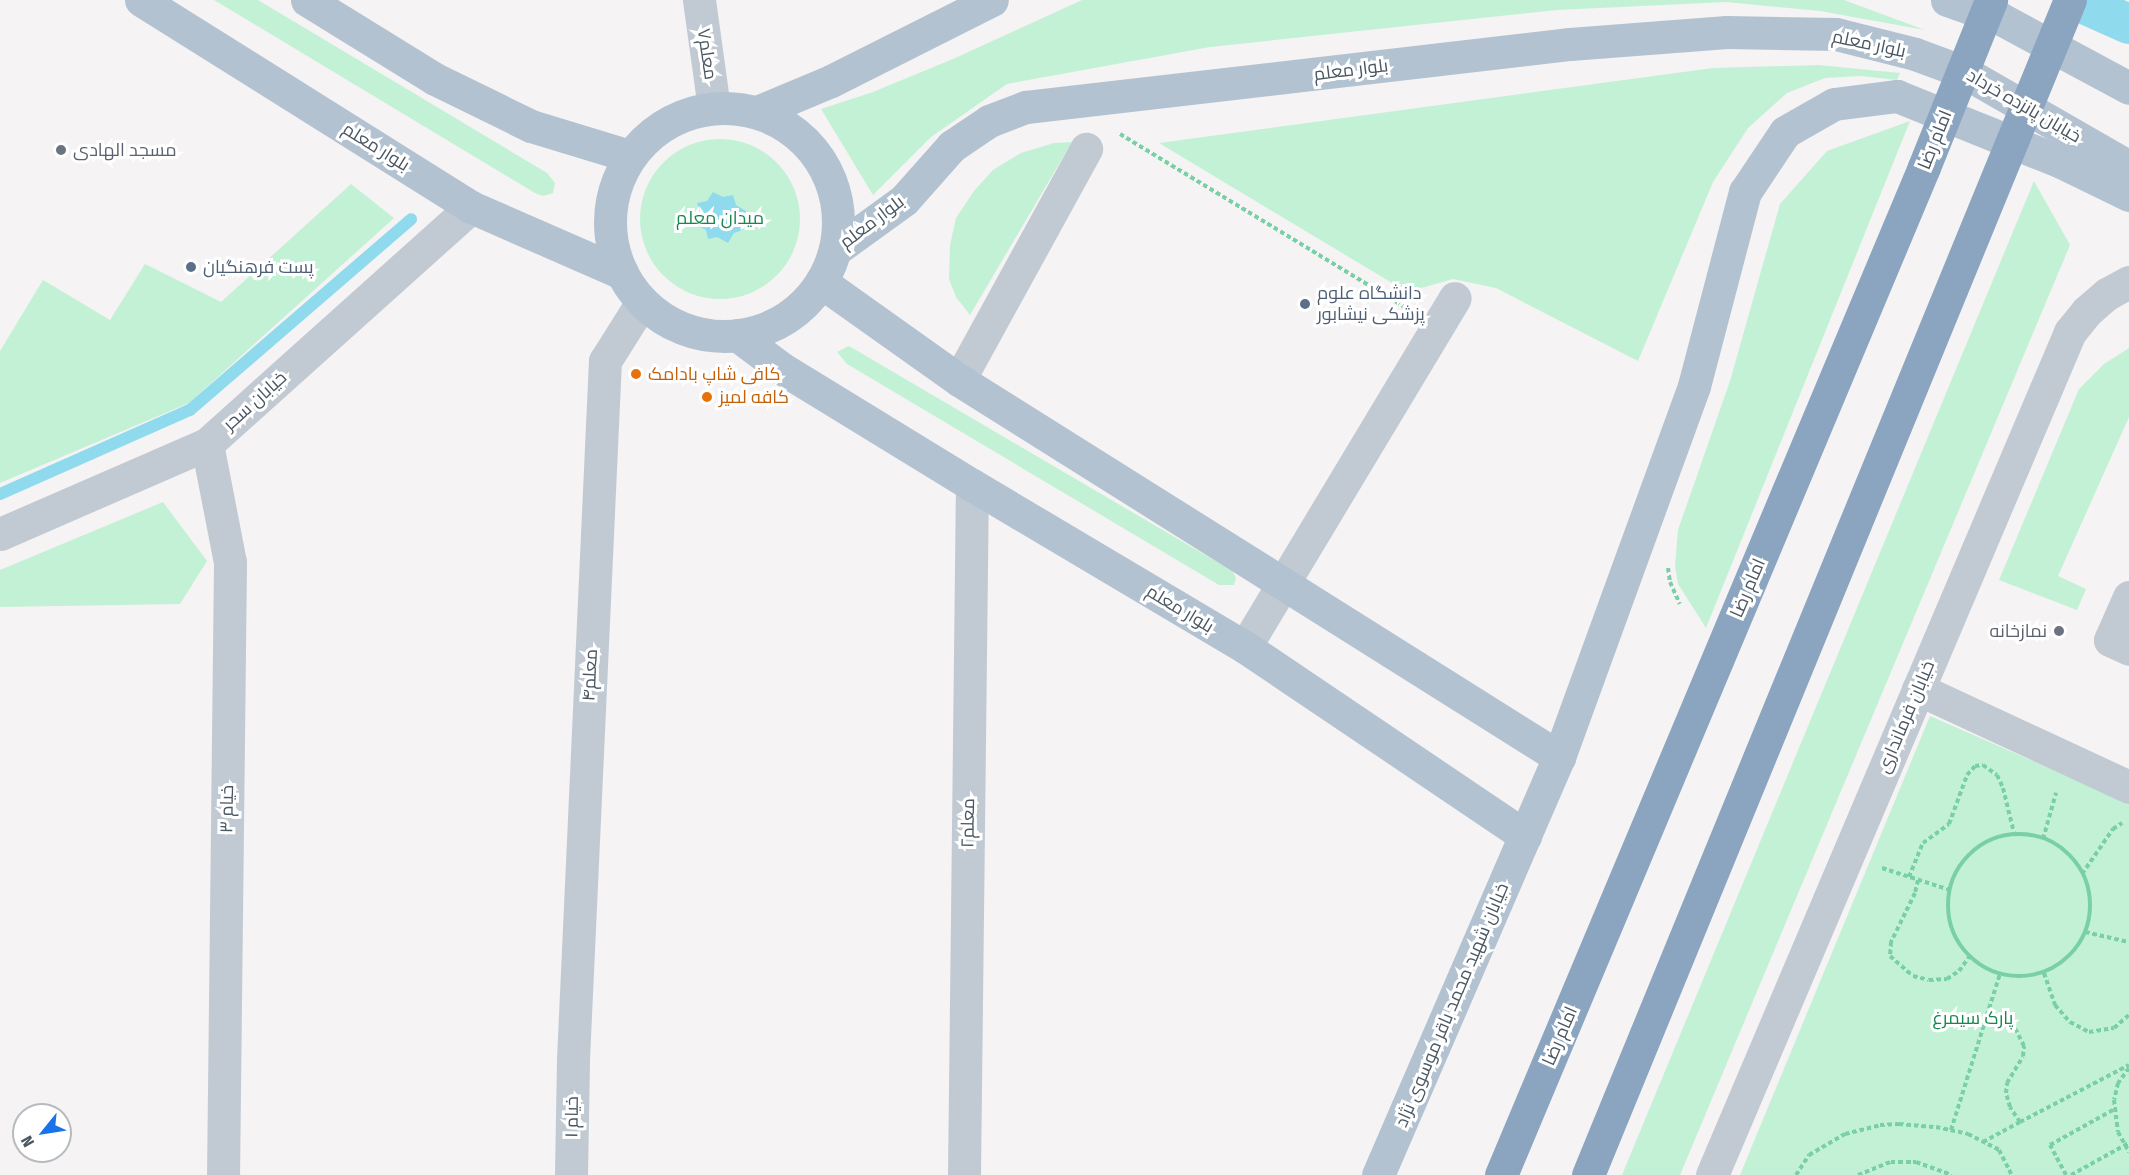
<!DOCTYPE html>
<html>
<head>
<meta charset="utf-8">
<style>
  body { margin:0 }
  #map { position:relative; width:2129px; height:1175px; overflow:hidden; background:#f5f3f3; font-family:"Fira Sans Condensed",Cairo,sans-serif }
  div>[style] { position:absolute }
  [style*='--x'] { left:calc(var(--x)*1px); top:calc(var(--y)*1px); width:calc(var(--w)*1px); rotate:calc(var(--a)*1deg) }
  .green>* { inset:0; background:#c3f1d5 }
  .round { border-radius:50% }
  .water>* { inset:0; background:#90daee }
  .stream>* { height:12px; margin:-6px; padding:0 6px; transform-origin:6px; border-radius:6px; background:#90daee }
  .canal>* { height:40px; margin:-20px; padding:0 20px; transform-origin:20px; border-radius:20px; background:#90daee }
  .path>* { height:4px; margin-top:-2px; transform-origin:0; background:repeating-linear-gradient(90deg,#7ad0a6 0 4.5px,transparent 0 7.5px) }
  .path>.ring { margin:-2px; padding:0; box-sizing:content-box; background:none; border:4px solid #7ad0a6; border-radius:50% }
  .minor>* { height:33px; margin:-16.5px; padding:0 16.5px; transform-origin:16.5px; border-radius:16.5px; background:#c1cad2 }
  .major>* { height:33px; margin:-16.5px; padding:0 16.5px; transform-origin:16.5px; border-radius:16.5px; background:#b3c2d1 }
  .major>.ring { margin:-16.5px; padding:0; box-sizing:content-box; background:none; border:33px solid #b3c2d1; border-radius:50% }
  .highway>* { height:33px; margin:-16.5px; padding:0 16.5px; transform-origin:16.5px; border-radius:16.5px; background:#8ba5c1 }
  .dots>* { width:16px; height:16px; translate:-50% -50%; box-sizing:border-box; border:3px solid #fff; border-radius:50% }
  span { translate:-50% -50%; white-space:nowrap; text-align:center; line-height:1.15; -webkit-text-stroke:6px #fff; paint-order:stroke }
  .street-label { font-size:18px; color:#4a5661 }
  .worship-label { font-size:18px; color:#5b616d }
  .left { translate:0 -50%; text-align:left }
  .right { translate:-100% -50%; text-align:right }
  .park-label { font-size:18px; color:#17864f }
  .service-label { font-size:18px; color:#4e5e75 }
  .food-label { font-size:18px; color:#c56008 }
  .north { position:absolute; left:12px; top:1103px; width:60px; height:60px; box-sizing:border-box; background:#fff; border:2px solid #b7bbc0; border-radius:50%; rotate:240deg; font-size:16px; font-weight:700; line-height:24px; text-align:center; color:#4a5661 }
  .north::after { content:''; display:block; margin:auto; width:21px; height:27px; background:#1a73e8; clip-path:polygon(50% 0,100% 100%,50% 72%,0 100%) }
</style>
</head>
<body>
<div id="map">
  <div class="green">
    <i style="clip-path:polygon(214px 0,258px 0,547px 173px,555px 183px,553px 193px,543px 196px,535px 193px)"></i>
    <i style="clip-path:polygon(1082px 0,1844px 0,1925px 30px,1820px 11px,1726px 2px,1557px 10px,1210px 47px,1007px 84px,931px 137px,873px 195px,821px 109px,873px 92px,953px 59px)"></i>
    <i style="clip-path:polygon(1819px 65px,1900px 73px,1897px 80px,1861px 76px,1825px 78px,1787px 93px,1748px 128px,1713px 182px,1638px 361px,1496px 288px,1453px 279px,1407px 292px,1159px 143px,1713px 68px)"></i>
    <i style="clip-path:polygon(1910px 121px,1706px 628px,1678px 584px,1675px 566px,1678px 530px,1730px 381px,1780px 204px,1827px 151px)"></i>
    <i class="round" style="left:640px;top:139px;width:160px;height:160px"></i>
    <i style="clip-path:polygon(1072px 142px,970px 315px,956px 297px,949px 279px,950px 245px,956px 218px,974px 191px,993px 170px,1021px 153px,1054px 143px)"></i>
    <i style="clip-path:polygon(2034px 181px,2070px 245px,1680px 1175px,1622px 1175px)"></i>
    <i style="clip-path:polygon(351px 184px,394px 218px,189px 403px,0 483px,0 351px,43px 280px,110px 320px,145px 264px,221px 302px)"></i>
    <i style="clip-path:polygon(849px 346px,1224px 566px,1233px 572px,1236px 578px,1234px 585px,1219px 585px,847px 364px,837px 352px)"></i>
    <i style="clip-path:polygon(2129px 348px,2129px 417px,2058px 576px,2086px 589px,2077px 610px,1999px 580px,2079px 389px,2104px 364px)"></i>
    <i style="clip-path:polygon(163px 502px,207px 561px,180px 604px,0 607px,0 570px)"></i>
    <i style="clip-path:polygon(1930px 716px,2129px 803px,2129px 1175px,1740px 1175px)"></i>
  </div>
  <div class="water">
    <i style="clip-path:polygon(713px 192px,723px 197px,733px 195px,736px 205px,746px 211px,741px 221px,743px 230px,734px 233px,728px 243px,717px 237px,708px 239px,706px 230px,695px 224px,700px 214px,697px 203px,707px 201px)"></i>
  </div>
  <div class="stream">
    <i style="--x:0;--y:494;--w:208;--a:-23.9"></i>
    <i style="--x:190;--y:410;--w:292;--a:-40.8"></i>
  </div>
  <div class="canal">
    <i style="--x:2075;--y:0;--w:59;--a:24"></i>
  </div>
  <div class="path">
    <i style="--x:1120;--y:134;--w:335;--a:31.3"></i>
    <i style="--x:1668;--y:568;--w:14;--a:82"></i>
    <i style="--x:1670;--y:582;--w:24;--a:66"></i>
    <i class="ring" style="left:1948px;top:834px;width:138px;height:138px"></i>
    <i style="--x:2043;--y:839;--w:48;--a:-74.2"></i>
    <i style="--x:1882;--y:868;--w:71;--a:17.9"></i>
    <i style="--x:2082;--y:874;--w:55;--a:-55.4"></i>
    <i style="--x:2113;--y:829;--w:11;--a:-34"></i>
    <i style="--x:1909;--y:877;--w:37;--a:-68"></i>
    <i style="--x:1923;--y:843;--w:32;--a:-36"></i>
    <i style="--x:1949;--y:824;--w:52;--a:-69.8"></i>
    <i style="--x:1967;--y:775;--w:12;--a:-48"></i>
    <i style="--x:1975;--y:766;--w:8;--a:-7"></i>
    <i style="--x:1983;--y:765;--w:17;--a:36"></i>
    <i style="--x:1997;--y:775;--w:14;--a:65"></i>
    <i style="--x:2003;--y:788;--w:46;--a:76.3"></i>
    <i style="--x:1918;--y:880;--w:13;--a:103"></i>
    <i style="--x:1915;--y:893;--w:55;--a:116.1"></i>
    <i style="--x:1891;--y:942;--w:14;--a:94"></i>
    <i style="--x:1890;--y:956;--w:30;--a:41"></i>
    <i style="--x:1913;--y:976;--w:16;--a:14"></i>
    <i style="--x:1929;--y:980;--w:18;--a:-3"></i>
    <i style="--x:1947;--y:979;--w:14;--a:-34"></i>
    <i style="--x:1959;--y:971;--w:19;--a:-54"></i>
    <i style="--x:2085;--y:932;--w:45;--a:12.8"></i>
    <i style="--x:2044;--y:973;--w:34;--a:71"></i>
    <i style="--x:2055;--y:1005;--w:23;--a:49"></i>
    <i style="--x:2070;--y:1022;--w:21;--a:28"></i>
    <i style="--x:2089;--y:1032;--w:25;--a:-9"></i>
    <i style="--x:2114;--y:1028;--w:20;--a:-41"></i>
    <i style="--x:2129;--y:1068;--w:19;--a:126"></i>
    <i style="--x:2118;--y:1083;--w:17;--a:103"></i>
    <i style="--x:2114;--y:1100;--w:32;--a:83"></i>
    <i style="--x:2118;--y:1132;--w:23;--a:61"></i>
    <i style="--x:2020;--y:1122;--w:123;--a:-27.6"></i>
    <i style="--x:1951;--y:1130;--w:164;--a:-72.6"></i>
    <i style="--x:1983;--y:1142;--w:42;--a:-28.4"></i>
    <i style="--x:2020;--y:1122;--w:18;--a:-124"></i>
    <i style="--x:2010;--y:1107;--w:15;--a:-106"></i>
    <i style="--x:2006;--y:1093;--w:10;--a:-84"></i>
    <i style="--x:2007;--y:1083;--w:31;--a:-59"></i>
    <i style="--x:2023;--y:1056;--w:10;--a:-84"></i>
    <i style="--x:2024;--y:1046;--w:22;--a:-117"></i>
    <i style="--x:2014;--y:1026;--w:11;--a:-142"></i>
    <i style="--x:2005;--y:1019;--w:19;--a:-164"></i>
    <i style="--x:1796;--y:1175;--w:24;--a:-57"></i>
    <i style="--x:1809;--y:1155;--w:42;--a:-30.3"></i>
    <i style="--x:1845;--y:1134;--w:36;--a:-14"></i>
    <i style="--x:1880;--y:1125;--w:19;--a:-3"></i>
    <i style="--x:1899;--y:1124;--w:37;--a:5"></i>
    <i style="--x:1936;--y:1127;--w:33;--a:12"></i>
    <i style="--x:1968;--y:1134;--w:35;--a:27"></i>
    <i style="--x:1999;--y:1150;--w:28;--a:63"></i>
    <i style="--x:1858;--y:1175;--w:35;--a:-22"></i>
    <i style="--x:1891;--y:1162;--w:25;--a:0"></i>
    <i style="--x:1916;--y:1162;--w:38;--a:20"></i>
    <i style="--x:2066;--y:1175;--w:34;--a:-118"></i>
    <i style="--x:2050;--y:1145;--w:74;--a:-29"></i>
    <i style="--x:2071;--y:1175;--w:66;--a:-28.9"></i>
  </div>
  <div class="minor">
    <i style="--x:699;--y:0;--w:109;--a:82.1"></i>
    <i style="--x:959;--y:380;--w:264;--a:-61.2"></i>
    <i style="--x:207;--y:444;--w:120;--a:79"></i>
    <i style="--x:230;--y:562;--w:613;--a:90.65"></i>
    <i style="--x:0;--y:534;--w:226;--a:-23.5"></i>
    <i style="--x:207;--y:444;--w:355;--a:-41.9"></i>
    <i style="--x:2129;--y:597;--w:47;--a:113.8"></i>
    <i style="--x:2110;--y:640;--w:21;--a:25"></i>
    <i style="--x:1245;--y:647;--w:407;--a:-59"></i>
    <i style="--x:1918;--y:689;--w:233;--a:24.9"></i>
    <i style="--x:571;--y:1175;--w:116;--a:-89"></i>
    <i style="--x:573;--y:1059;--w:699;--a:-87.38"></i>
    <i style="--x:605;--y:361;--w:70;--a:-57.9"></i>
    <i style="--x:964;--y:1175;--w:690;--a:-89.34"></i>
    <i style="--x:1712;--y:1175;--w:916;--a:-66.99"></i>
    <i style="--x:2070;--y:332;--w:26;--a:-51"></i>
    <i style="--x:2086;--y:312;--w:28;--a:-41"></i>
    <i style="--x:2107;--y:294;--w:25;--a:-29"></i>
  </div>
  <div class="major">
    <i style="--x:141;--y:0;--w:390;--a:32.1"></i>
    <i style="--x:471;--y:207;--w:165;--a:23.6"></i>
    <i style="--x:307;--y:0;--w:150;--a:31.7"></i>
    <i style="--x:435;--y:79;--w:107;--a:26.1"></i>
    <i style="--x:531;--y:126;--w:103;--a:16.9"></i>
    <i style="--x:1947;--y:0;--w:57;--a:19.4"></i>
    <i style="--x:2001;--y:19;--w:145;--a:28.3"></i>
    <i class="ring" style="left:610px;top:108px;width:195px;height:195px"></i>
    <i style="--x:757;--y:112;--w:80;--a:-22.7"></i>
    <i style="--x:831;--y:81;--w:180;--a:-26.7"></i>
    <i style="--x:835;--y:250;--w:85;--a:-35.9"></i>
    <i style="--x:904;--y:200;--w:72;--a:-48.4"></i>
    <i style="--x:952;--y:146;--w:45;--a:-34"></i>
    <i style="--x:989;--y:121;--w:40;--a:-21"></i>
    <i style="--x:1026;--y:107;--w:548;--a:-6.61"></i>
    <i style="--x:1570;--y:44;--w:157;--a:-4.4"></i>
    <i style="--x:1727;--y:32;--w:109;--a:1.1"></i>
    <i style="--x:1836;--y:34;--w:81;--a:14.2"></i>
    <i style="--x:1915;--y:54;--w:52;--a:20.2"></i>
    <i style="--x:1964;--y:72;--w:190;--a:29.9"></i>
    <i style="--x:821;--y:282;--w:169;--a:35.4"></i>
    <i style="--x:959;--y:380;--w:709;--a:32.14"></i>
    <i style="--x:737;--y:335;--w:55;--a:36.9"></i>
    <i style="--x:781;--y:368;--w:224;--a:31.5"></i>
    <i style="--x:972;--y:485;--w:317;--a:30.7"></i>
    <i style="--x:1245;--y:647;--w:338;--a:34"></i>
    <i style="--x:1378;--y:1175;--w:456;--a:-66.6"></i>
    <i style="--x:1559;--y:757;--w:395;--a:-70"></i>
    <i style="--x:1694;--y:386;--w:201;--a:-75.3"></i>
    <i style="--x:1745;--y:192;--w:72;--a:-56.3"></i>
    <i style="--x:1785;--y:132;--w:56;--a:-29.7"></i>
    <i style="--x:1834;--y:104;--w:64;--a:-7.2"></i>
    <i style="--x:1897;--y:96;--w:177;--a:21.9"></i>
    <i style="--x:2061;--y:162;--w:76;--a:25.9"></i>
  </div>
  <div class="highway">
    <i style="--x:1501;--y:1175;--w:1093;--a:-67.23"></i>
    <i style="--x:1924;--y:167;--w:180;--a:-68.1"></i>
    <i style="--x:1588;--y:1175;--w:1270;--a:-67.7"></i>
  </div>
  <div class="dots">
    <i style="left:61px;top:150px;background:#6b7280"></i>
    <i style="left:191px;top:267px;background:#5c6f8a"></i>
    <i style="left:1305px;top:304px;background:#5c6f8a"></i>
    <i style="left:636px;top:374px;background:#e8710a"></i>
    <i style="left:707px;top:397px;background:#e8710a"></i>
    <i style="left:2059px;top:631px;background:#6b7280"></i>
  </div>
  <div class="street-label">
    <span style="left:1869px;top:44px;rotate:12deg">بلوار معلم</span>
    <span style="left:707px;top:54px;rotate:82deg">معلم۷</span>
    <span style="left:1351px;top:70px;rotate:-7deg">بلوار معلم</span>
    <span style="left:2024px;top:106px;rotate:30deg">خیابان پانزده خرداد</span>
    <span style="left:1935px;top:140px;rotate:-68deg">امام رضا</span>
    <span style="left:376px;top:147px;rotate:32deg">بلوار معلم</span>
    <span style="left:872px;top:222px;rotate:-37deg">بلوار معلم</span>
    <span style="left:255px;top:401px;rotate:-42deg">خیابان سحر</span>
    <span style="left:1748px;top:588px;rotate:-67deg">امام رضا</span>
    <span style="left:1180px;top:609px;rotate:31deg">بلوار معلم</span>
    <span style="left:590px;top:675px;rotate:-87deg">معلم۴</span>
    <span style="left:1906px;top:717px;rotate:-67deg">خیابان فرمانداری</span>
    <span style="left:227px;top:809px;rotate:-89deg">خیام ۳</span>
    <span style="left:968px;top:823px;rotate:-89deg">معلم۲</span>
    <span style="left:1452px;top:1005px;rotate:-67deg">خیابان شهید محمد باقر موسوی نژاد</span>
    <span style="left:1560px;top:1036px;rotate:-67deg">امام رضا</span>
    <span style="left:572px;top:1117px;rotate:-89deg">خیام ۱</span>
  </div>
  <div class="worship-label">
    <span class="left" style="left:73px;top:150px">مسجد الهادی</span>
    <span class="right" style="left:2047px;top:631px">نمازخانه</span>
  </div>
  <div class="park-label">
    <span style="left:720px;top:218px">میدان معلم</span>
    <span style="left:1973px;top:1018px">پارک سیمرغ</span>
  </div>
  <div class="service-label">
    <span class="left" style="left:203px;top:267px">پست فرهنگیان</span>
    <span class="left" style="left:1317px;top:304px">دانشگاه علوم<br>پزشکی نیشابور</span>
  </div>
  <div class="food-label">
    <span class="left" style="left:648px;top:374px">کافی شاپ بادامک</span>
    <span class="left" style="left:719px;top:397px">کافه لمیز</span>
  </div>
  <div class="north">N</div>
</div>
</body>
</html>
